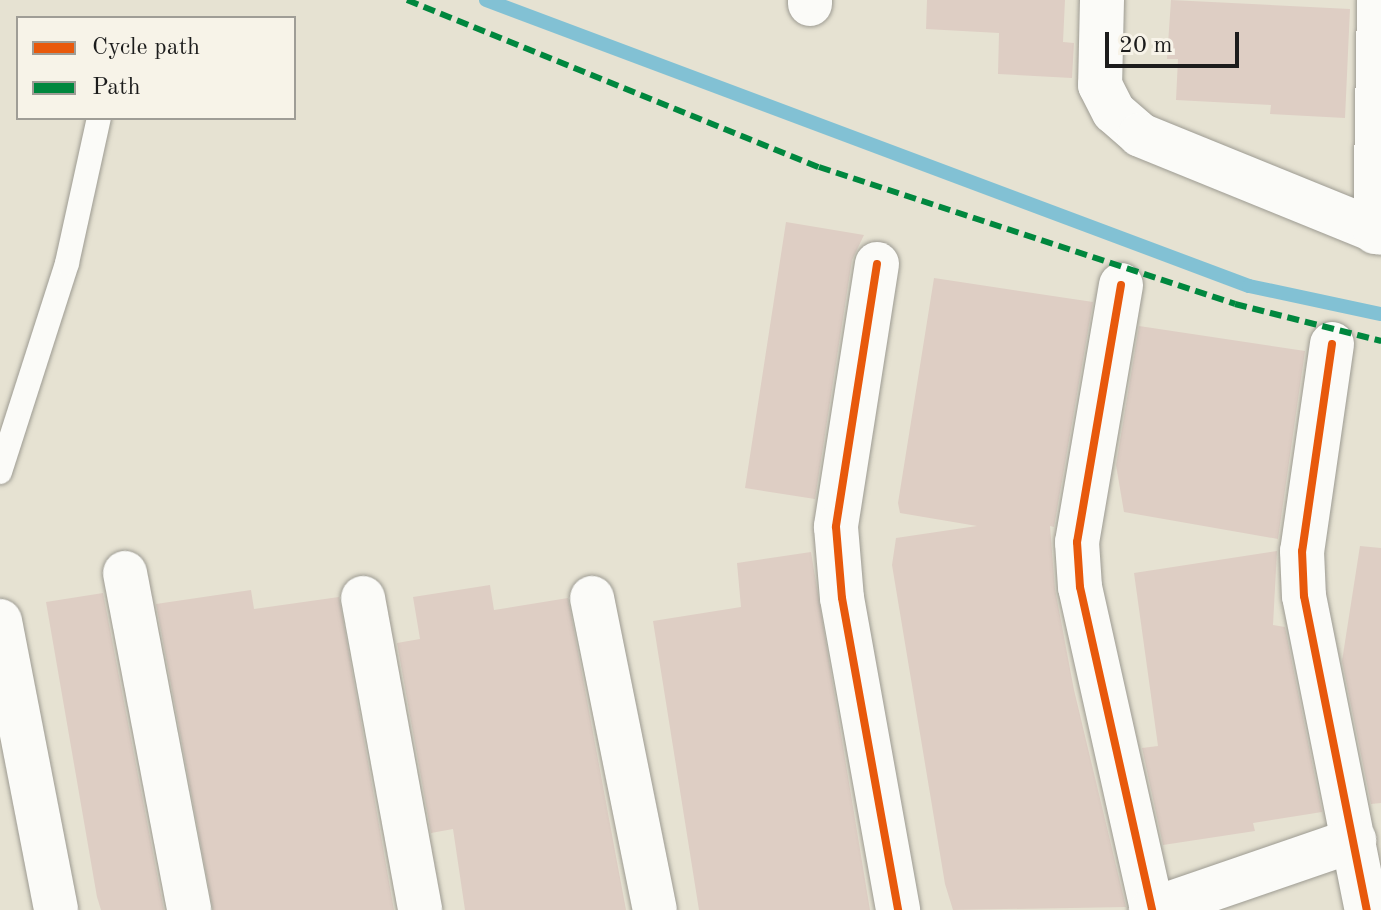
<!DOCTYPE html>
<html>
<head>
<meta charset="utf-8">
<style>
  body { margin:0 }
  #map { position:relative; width:1381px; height:910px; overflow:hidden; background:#e6e2d2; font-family:"Old Standard TT",serif }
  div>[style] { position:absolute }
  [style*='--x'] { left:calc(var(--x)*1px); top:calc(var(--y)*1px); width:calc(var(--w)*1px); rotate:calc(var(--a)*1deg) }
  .stream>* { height:14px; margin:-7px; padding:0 7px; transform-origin:7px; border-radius:7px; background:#82c1d4 }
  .building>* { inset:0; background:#decec4 }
  .roads { filter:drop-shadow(0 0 2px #9d9b92) drop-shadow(0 0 2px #9d9b92) }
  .lane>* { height:24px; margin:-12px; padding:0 12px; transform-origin:12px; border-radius:12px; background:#fbfbf8 }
  .street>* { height:44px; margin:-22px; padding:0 22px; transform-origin:22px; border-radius:22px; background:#fbfbf8 }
  .quiet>* { height:6px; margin-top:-3px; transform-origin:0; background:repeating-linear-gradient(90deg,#00873e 0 12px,transparent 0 18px) }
  .cycleway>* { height:8px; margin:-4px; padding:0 4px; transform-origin:4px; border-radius:4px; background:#e8590c }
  span { translate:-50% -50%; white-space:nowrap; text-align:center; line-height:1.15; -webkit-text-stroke:6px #f7f3e8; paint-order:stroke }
  .legend { position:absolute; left:16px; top:16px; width:280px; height:104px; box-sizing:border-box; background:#f7f3e8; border:2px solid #9f9d96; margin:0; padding:10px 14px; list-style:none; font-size:24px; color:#1c1c1c }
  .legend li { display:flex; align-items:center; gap:16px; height:40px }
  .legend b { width:40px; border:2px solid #9f9d96 }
  .scale { position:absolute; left:1105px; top:32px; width:134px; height:36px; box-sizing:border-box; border:4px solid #1c1c1c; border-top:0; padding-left:10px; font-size:24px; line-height:28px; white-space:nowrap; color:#1c1c1c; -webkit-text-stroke:6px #f7f3e8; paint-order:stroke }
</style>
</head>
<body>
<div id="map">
  <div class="stream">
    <i style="--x:486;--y:0;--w:815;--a:20.55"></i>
    <i style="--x:1249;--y:286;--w:135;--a:12"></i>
  </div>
  <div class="building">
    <i style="clip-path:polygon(927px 0,1065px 0,1063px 42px,1074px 43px,1072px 78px,998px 74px,999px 33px,926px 29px)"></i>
    <i style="clip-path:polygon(1171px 0,1350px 9px,1345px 118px,1270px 114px,1271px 105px,1176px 100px,1178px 59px,1167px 59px)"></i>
    <i style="clip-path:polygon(786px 222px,864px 235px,852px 260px,815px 499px,745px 488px)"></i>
    <i style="clip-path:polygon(934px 278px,1093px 302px,1054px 527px,1050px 526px,1055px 589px,1074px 690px,1126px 907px,953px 910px,945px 884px,892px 565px,896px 538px,977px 526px,900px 513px,898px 503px)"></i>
    <i style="clip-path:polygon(1139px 326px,1305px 351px,1278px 539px,1124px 512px,1116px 465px)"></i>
    <i style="clip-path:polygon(1360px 546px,1381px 548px,1381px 803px,1371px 804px,1342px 661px)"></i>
    <i style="clip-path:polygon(1277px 551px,1273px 625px,1285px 627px,1322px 812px,1253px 823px,1255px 831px,1163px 845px,1142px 748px,1158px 746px,1134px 573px)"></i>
    <i style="clip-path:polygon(811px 552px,870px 910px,699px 910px,653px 621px,741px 607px,737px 563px)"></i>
    <i style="clip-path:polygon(490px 585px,494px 610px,568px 598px,626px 910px,465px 910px,453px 829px,431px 833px,397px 643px,420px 639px,413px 597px)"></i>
    <i style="clip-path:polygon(251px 590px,254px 609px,339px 597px,394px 910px,213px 910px,156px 604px)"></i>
    <i style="clip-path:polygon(103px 593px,164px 910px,101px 910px,97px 897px,46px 602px)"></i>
  </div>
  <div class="roads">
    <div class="lane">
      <i style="--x:0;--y:472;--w:219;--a:-72.2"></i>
      <i style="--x:67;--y:263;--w:148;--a:-77.6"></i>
    </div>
    <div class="street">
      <i style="--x:810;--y:0;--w:4;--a:90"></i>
      <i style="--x:1102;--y:0;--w:85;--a:91.3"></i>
      <i style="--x:1100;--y:85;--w:30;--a:63"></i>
      <i style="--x:1114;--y:112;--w:35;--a:41"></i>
      <i style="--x:1140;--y:135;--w:260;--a:22.1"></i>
      <i style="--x:1375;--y:232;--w:232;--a:-89"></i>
      <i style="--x:877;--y:264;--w:266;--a:98.9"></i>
      <i style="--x:836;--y:527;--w:71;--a:85.2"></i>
      <i style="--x:842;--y:598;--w:317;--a:79.8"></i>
      <i style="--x:1121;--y:285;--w:261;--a:99.7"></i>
      <i style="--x:1077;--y:542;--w:45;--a:86.2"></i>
      <i style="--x:1080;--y:587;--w:331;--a:77.4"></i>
      <i style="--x:1332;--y:344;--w:209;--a:98.2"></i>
      <i style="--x:1302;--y:551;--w:45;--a:87.5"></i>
      <i style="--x:1304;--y:596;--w:320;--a:78.7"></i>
      <i style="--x:125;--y:573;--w:343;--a:79.2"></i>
      <i style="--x:363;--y:598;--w:317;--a:79.6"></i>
      <i style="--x:592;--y:598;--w:318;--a:78.6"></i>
      <i style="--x:0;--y:621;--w:294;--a:79"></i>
      <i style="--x:1151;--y:910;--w:215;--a:-19"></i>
    </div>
  </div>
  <div class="quiet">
    <i style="--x:407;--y:0;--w:445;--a:22.1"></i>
    <i style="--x:819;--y:167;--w:438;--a:18.2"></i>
    <i style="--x:1235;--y:304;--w:151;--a:14.2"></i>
  </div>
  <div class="cycleway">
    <i style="--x:877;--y:264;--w:266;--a:98.9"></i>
    <i style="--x:836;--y:527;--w:71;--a:85.2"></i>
    <i style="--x:842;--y:598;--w:317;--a:79.8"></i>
    <i style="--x:1121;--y:285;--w:261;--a:99.7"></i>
    <i style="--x:1077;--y:542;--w:45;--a:86.2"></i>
    <i style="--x:1080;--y:587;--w:331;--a:77.4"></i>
    <i style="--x:1332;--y:344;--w:209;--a:98.2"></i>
    <i style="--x:1302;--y:551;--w:45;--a:87.5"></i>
    <i style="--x:1304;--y:596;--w:320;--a:78.7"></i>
  </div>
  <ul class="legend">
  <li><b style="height:10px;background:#e8590c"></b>Cycle path</li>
  <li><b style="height:10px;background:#00873e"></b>Path</li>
  </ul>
  <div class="scale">20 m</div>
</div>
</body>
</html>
